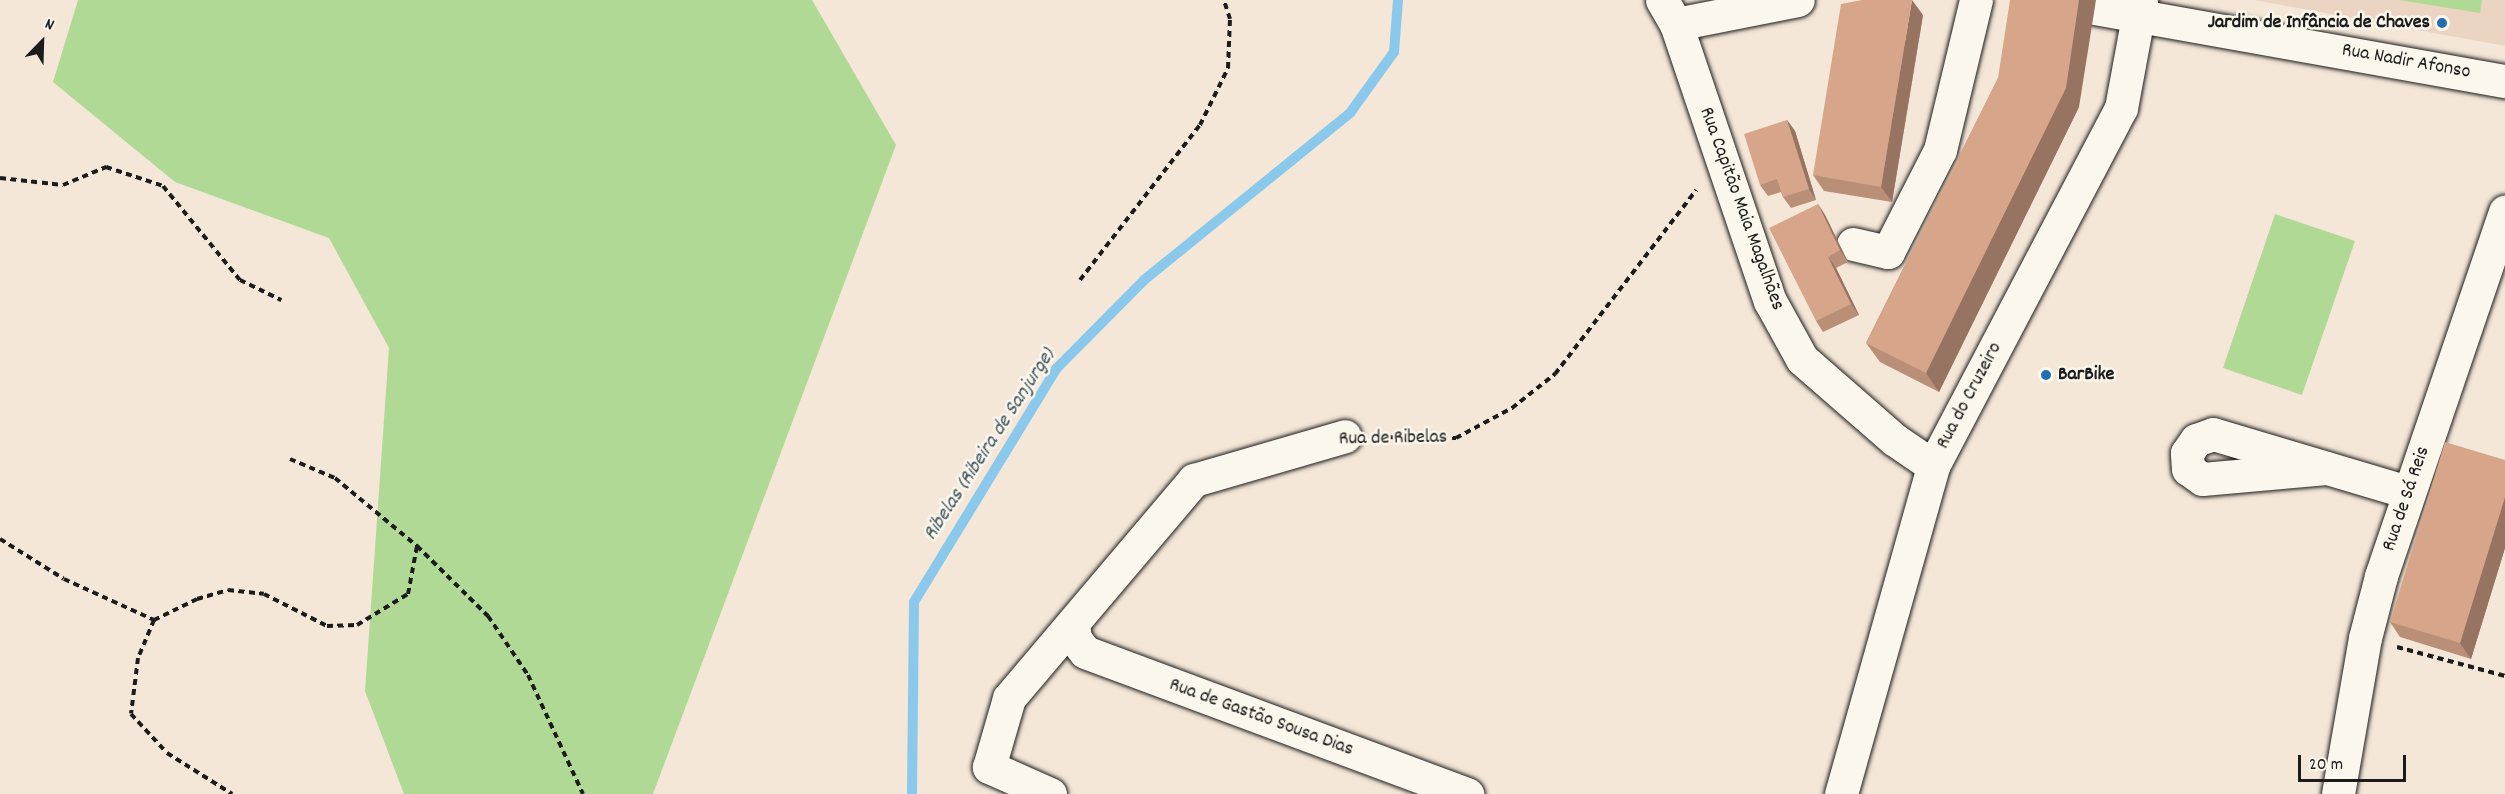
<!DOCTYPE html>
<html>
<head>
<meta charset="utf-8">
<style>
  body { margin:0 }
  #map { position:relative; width:2505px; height:794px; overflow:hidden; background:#f4e7d8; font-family:Dekko,sans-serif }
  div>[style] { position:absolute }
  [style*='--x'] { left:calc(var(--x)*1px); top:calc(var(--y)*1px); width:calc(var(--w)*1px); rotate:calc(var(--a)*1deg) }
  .built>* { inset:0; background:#ebd4c1 }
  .green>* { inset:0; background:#b1d996 }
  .stream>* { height:10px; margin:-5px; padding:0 5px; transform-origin:5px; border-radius:5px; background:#8ac9eb }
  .path>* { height:4px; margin-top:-2px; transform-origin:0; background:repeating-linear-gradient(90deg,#1c1c1c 0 6px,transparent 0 10.5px) }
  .roads { filter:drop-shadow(0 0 2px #1c1c1c) drop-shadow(0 0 2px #1c1c1c) }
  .minor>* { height:33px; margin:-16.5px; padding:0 16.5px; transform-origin:16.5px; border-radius:16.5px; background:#fbf7ec }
  .wall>* { inset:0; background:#b98f77 }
  .shaded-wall>* { inset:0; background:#967461 }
  .building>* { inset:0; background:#d7a68a }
  .dots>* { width:16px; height:16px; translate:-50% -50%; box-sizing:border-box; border:3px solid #fbf7ec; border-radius:50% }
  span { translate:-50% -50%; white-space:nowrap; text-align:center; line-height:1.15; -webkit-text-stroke:5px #fbf7ec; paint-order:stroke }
  .poi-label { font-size:20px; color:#1c1c1c; font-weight:700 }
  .right { translate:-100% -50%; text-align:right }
  .left { translate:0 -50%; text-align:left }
  .street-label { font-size:20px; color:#1c1c1c }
  .water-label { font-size:21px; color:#425964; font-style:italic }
  .north { position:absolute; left:12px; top:12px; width:60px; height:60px; -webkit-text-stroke:4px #fbf7ec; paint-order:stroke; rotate:23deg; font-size:16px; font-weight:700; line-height:24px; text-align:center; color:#1c1c1c }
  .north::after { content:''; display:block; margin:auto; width:21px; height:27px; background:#1c1c1c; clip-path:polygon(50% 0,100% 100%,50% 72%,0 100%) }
  .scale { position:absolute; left:2298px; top:755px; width:108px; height:27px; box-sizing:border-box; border:3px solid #1c1c1c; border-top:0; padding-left:8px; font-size:18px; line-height:21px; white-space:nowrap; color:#1c1c1c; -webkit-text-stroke:4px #fbf7ec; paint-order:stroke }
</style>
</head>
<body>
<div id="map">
  <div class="built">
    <i style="clip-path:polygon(2254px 0,2505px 0,2505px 46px)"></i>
  </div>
  <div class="green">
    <i style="clip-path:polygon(78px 0,812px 0,896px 145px,653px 794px,404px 794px,365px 691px,389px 348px,329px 238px,175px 182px,53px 82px)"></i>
    <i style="clip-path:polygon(2399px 0,2482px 0,2480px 13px)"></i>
    <i style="clip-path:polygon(2275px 214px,2355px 241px,2302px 395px,2223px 368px)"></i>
  </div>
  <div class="stream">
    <i style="--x:912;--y:794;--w:192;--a:-89.4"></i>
    <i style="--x:914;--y:602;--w:273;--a:-58.6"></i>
    <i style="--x:1056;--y:369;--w:125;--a:-45.3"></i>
    <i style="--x:1144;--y:280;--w:265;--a:-39"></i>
    <i style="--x:1350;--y:113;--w:75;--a:-54.2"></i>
    <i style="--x:1394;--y:52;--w:52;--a:-85.6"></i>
  </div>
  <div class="path">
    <i style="--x:0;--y:178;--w:63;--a:6.3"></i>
    <i style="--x:63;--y:185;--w:47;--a:-22.7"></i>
    <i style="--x:106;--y:167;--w:60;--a:18.4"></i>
    <i style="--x:163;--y:186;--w:122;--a:50.7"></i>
    <i style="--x:240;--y:280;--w:46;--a:26"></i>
    <i style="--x:1080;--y:280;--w:196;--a:-52.3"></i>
    <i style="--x:1200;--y:125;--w:64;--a:-63.8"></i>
    <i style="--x:1228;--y:68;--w:49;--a:-87.7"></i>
    <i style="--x:1230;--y:19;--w:20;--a:-108"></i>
    <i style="--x:1379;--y:437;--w:77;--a:0.7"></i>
    <i style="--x:1456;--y:438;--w:64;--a:-28.2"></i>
    <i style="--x:1512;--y:408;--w:55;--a:-38.3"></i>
    <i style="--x:1555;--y:374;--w:232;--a:-52.5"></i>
    <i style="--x:290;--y:459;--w:49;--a:22.9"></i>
    <i style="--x:335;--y:478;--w:107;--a:39.7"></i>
    <i style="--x:417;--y:546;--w:100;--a:44.6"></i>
    <i style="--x:488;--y:616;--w:71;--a:55.9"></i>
    <i style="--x:528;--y:675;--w:131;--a:65.2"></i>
    <i style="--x:0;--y:539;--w:75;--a:32"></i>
    <i style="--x:64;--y:579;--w:99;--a:24.5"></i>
    <i style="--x:154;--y:620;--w:48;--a:-26"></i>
    <i style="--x:197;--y:599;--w:32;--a:-16"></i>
    <i style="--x:228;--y:590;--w:36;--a:6"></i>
    <i style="--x:264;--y:594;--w:71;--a:26.9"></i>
    <i style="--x:327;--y:626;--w:30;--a:-2"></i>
    <i style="--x:357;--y:625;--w:60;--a:-31.3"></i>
    <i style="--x:408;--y:594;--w:49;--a:-79.4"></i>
    <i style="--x:154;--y:620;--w:41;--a:112.8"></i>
    <i style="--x:138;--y:658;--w:56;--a:97.1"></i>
    <i style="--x:131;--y:714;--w:53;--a:47.3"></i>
    <i style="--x:167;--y:753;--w:77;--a:32.2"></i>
    <i style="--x:2397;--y:647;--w:112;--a:15"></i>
  </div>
  <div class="roads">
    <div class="minor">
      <i style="--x:1662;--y:0;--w:28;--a:60"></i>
      <i style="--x:1676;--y:24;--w:293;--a:71.3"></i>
      <i style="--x:1770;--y:301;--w:66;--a:61.1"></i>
      <i style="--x:1802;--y:359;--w:123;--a:41.1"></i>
      <i style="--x:1895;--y:440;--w:46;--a:34.4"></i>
      <i style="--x:2094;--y:8;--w:417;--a:10.1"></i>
      <i style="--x:1676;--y:24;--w:124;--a:-11.1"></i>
      <i style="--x:1853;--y:244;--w:36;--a:13"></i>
      <i style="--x:1888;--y:252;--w:114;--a:-63"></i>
      <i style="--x:1940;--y:150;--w:154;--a:-76.5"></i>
      <i style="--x:2326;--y:468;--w:124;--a:174.9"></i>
      <i style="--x:2202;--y:479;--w:17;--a:-144"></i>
      <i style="--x:2188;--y:469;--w:16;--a:-94"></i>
      <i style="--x:2187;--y:453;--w:16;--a:-55"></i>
      <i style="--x:2196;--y:440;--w:18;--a:-19"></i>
      <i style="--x:2213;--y:434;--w:203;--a:16.6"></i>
      <i style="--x:1073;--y:624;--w:15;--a:82"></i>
      <i style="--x:1075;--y:639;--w:16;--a:52"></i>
      <i style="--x:1085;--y:652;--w:408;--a:20.4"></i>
      <i style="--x:1050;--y:794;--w:67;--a:-156.1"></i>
      <i style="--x:989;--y:767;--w:72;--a:-73.8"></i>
      <i style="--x:1009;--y:698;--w:286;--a:-49.7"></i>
      <i style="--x:1194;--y:480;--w:157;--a:-16.2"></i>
      <i style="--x:1841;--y:794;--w:341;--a:-74.3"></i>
      <i style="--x:1933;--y:466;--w:404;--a:-62.3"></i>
      <i style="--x:2121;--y:108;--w:110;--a:-79.5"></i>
      <i style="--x:2338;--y:794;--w:158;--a:-80.2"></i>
      <i style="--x:2365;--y:638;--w:64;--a:-75.5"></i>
      <i style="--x:2381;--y:576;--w:385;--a:-71.2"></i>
    </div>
  </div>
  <div class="wall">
    <i style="clip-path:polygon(1923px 15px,1892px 202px,1824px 191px,1813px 175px)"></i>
    <i style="clip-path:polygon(1998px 78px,2079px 107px,1939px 392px,1880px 362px,1866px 343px)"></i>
    <i style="clip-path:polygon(1787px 120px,1795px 131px,1816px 200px,1791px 208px,1783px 197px,1781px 192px,1768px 196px,1760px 185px)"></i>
    <i style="clip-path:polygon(1818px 204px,1825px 215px,1848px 262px,1836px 268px,1859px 315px,1823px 332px,1816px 321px)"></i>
    <i style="clip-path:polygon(2505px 460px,2505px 548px,2471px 659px,2400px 637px,2390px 622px)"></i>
  </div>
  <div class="shaded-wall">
    <i style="clip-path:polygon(1912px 0,1923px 15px,1892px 202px,1881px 187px)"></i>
    <i style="clip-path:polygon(2079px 0,2096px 0,2079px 107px,1939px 392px,1926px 373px)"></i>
    <i style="clip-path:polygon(1787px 120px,1795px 131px,1816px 200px,1809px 189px)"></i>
    <i style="clip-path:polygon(1818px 204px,1825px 215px,1848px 262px,1840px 250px)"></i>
    <i style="clip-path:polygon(1828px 257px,1836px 268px,1859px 315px,1851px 304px)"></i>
    <i style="clip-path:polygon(2505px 497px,2505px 548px,2471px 659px,2460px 643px)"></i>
  </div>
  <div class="building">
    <i style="clip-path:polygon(1862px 0,1912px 0,1881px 187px,1813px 175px,1841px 4px)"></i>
    <i style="clip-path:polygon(2010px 0,2079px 0,2066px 88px,1926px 373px,1866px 343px,1998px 78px)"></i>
    <i style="clip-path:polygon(1787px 120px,1809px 189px,1783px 197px,1777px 179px,1760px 185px,1744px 134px)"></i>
    <i style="clip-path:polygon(1818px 204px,1840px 250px,1828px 257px,1851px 304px,1816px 321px,1769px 228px)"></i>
    <i style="clip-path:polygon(2445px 442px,2505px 460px,2505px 497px,2460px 643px,2390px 622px)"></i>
  </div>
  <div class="dots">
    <i style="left:2442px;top:23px;background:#1f6fb2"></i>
    <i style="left:2046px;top:375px;background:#1f6fb2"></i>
  </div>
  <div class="poi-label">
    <span class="right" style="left:2430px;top:23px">Jardim de Infância de Chaves</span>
    <span class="left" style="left:2058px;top:375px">BarBike</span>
  </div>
  <div class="street-label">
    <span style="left:2406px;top:62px;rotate:10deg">Rua Nadir Afonso</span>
    <span style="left:1741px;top:209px;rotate:70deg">Rua Capitão Maia Magalhães</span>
    <span style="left:1970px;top:396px;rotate:-62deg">Rua do Cruzeiro</span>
    <span style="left:1393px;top:439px;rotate:-1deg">Rua de Ribelas</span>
    <span style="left:2407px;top:499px;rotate:-71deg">Rua de Sá Reis</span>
    <span style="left:1261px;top:718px;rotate:20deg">Rua de Gastão Sousa Dias</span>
  </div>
  <div class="water-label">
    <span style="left:990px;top:445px;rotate:-57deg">Ribelas (Ribeira de Sanjurge)</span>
  </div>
  <div class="north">N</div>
  <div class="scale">20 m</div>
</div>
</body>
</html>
